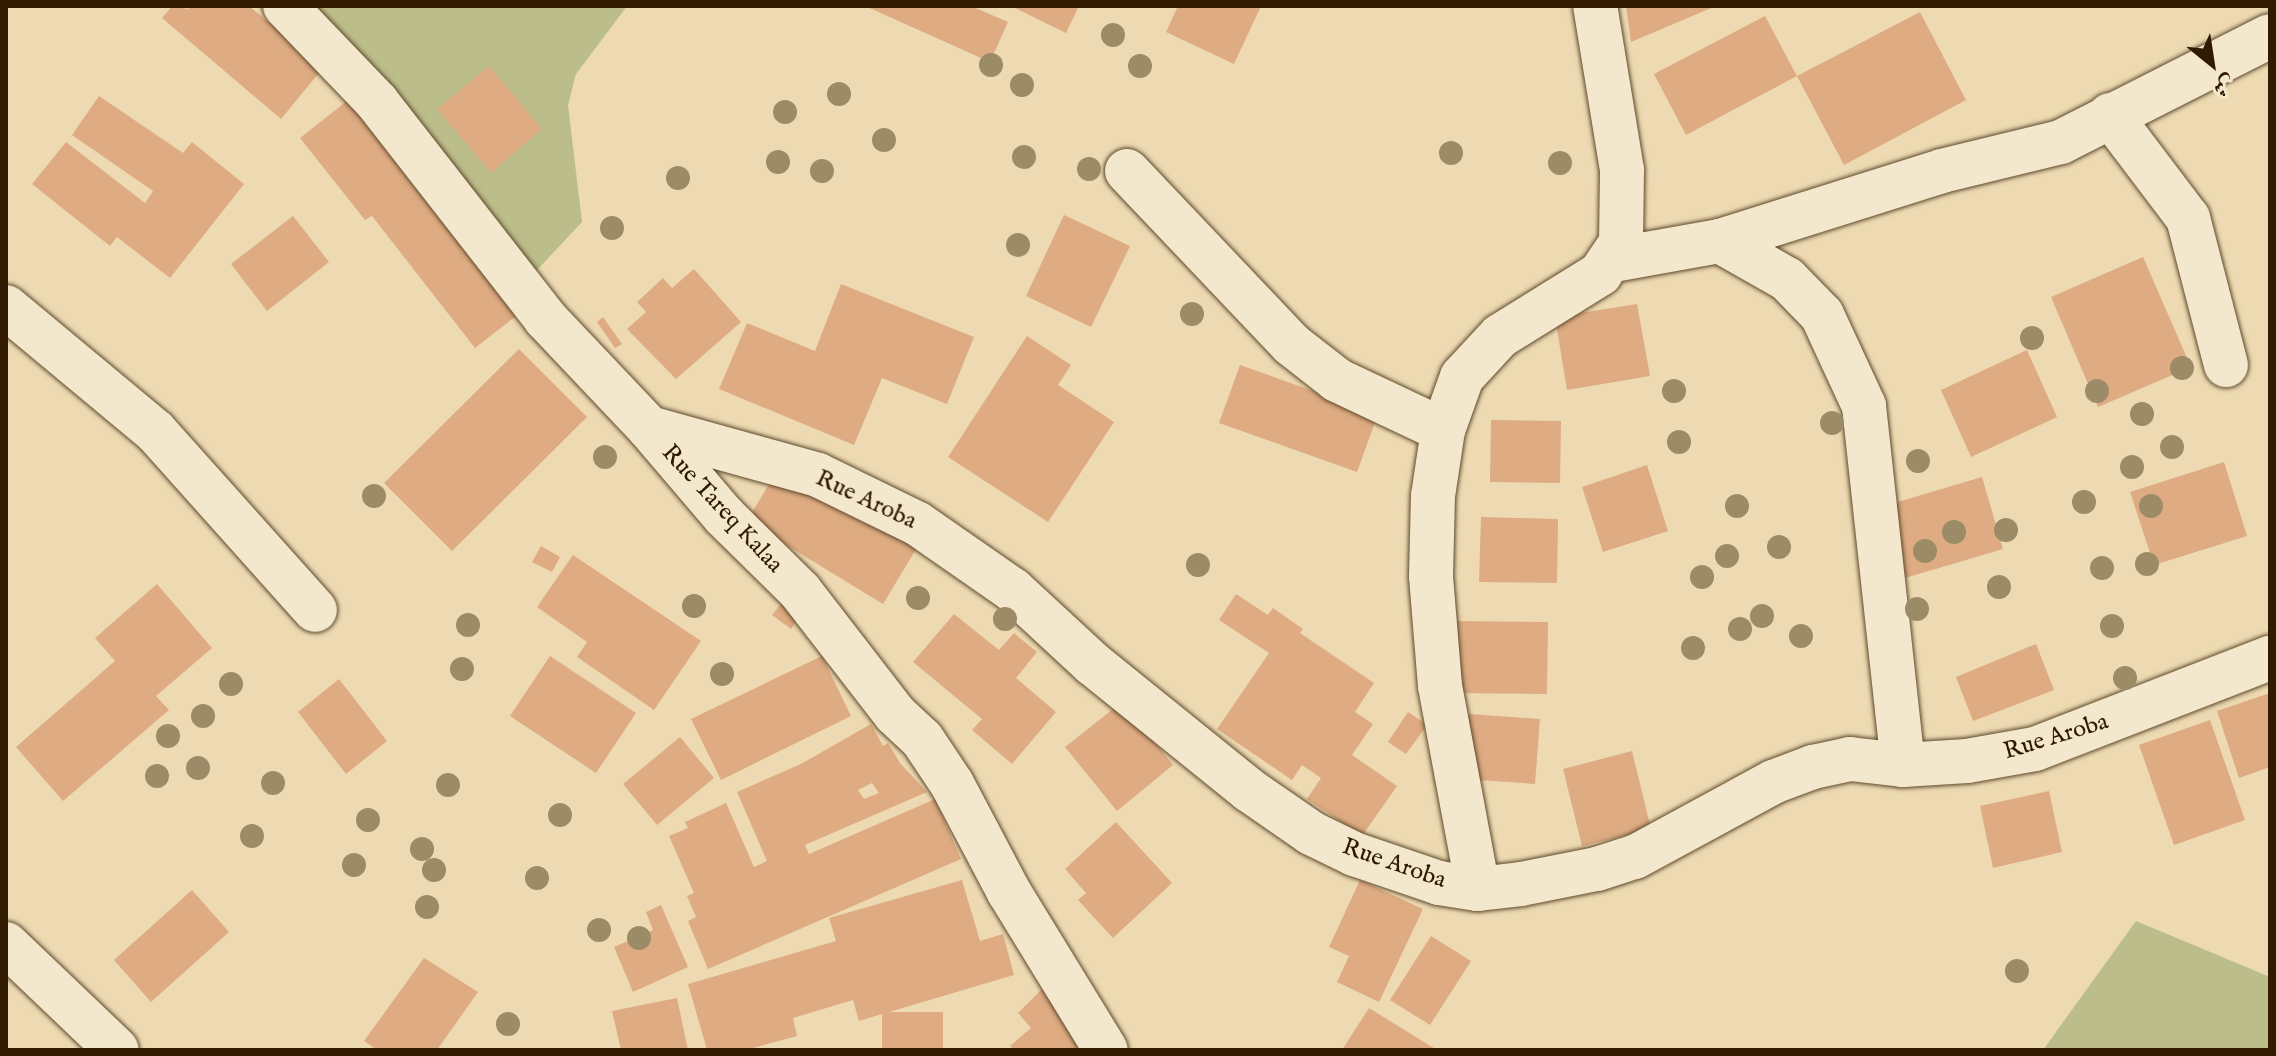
<!DOCTYPE html>
<html>
<head>
<meta charset="utf-8">
<style>
  body { margin:0 }
  #map { position:relative; width:2276px; height:1056px; overflow:hidden; background:#eddab2; font-family:"IM FELL English",Amiri,serif }
  div>[style] { position:absolute }
  [style*='--x'] { left:calc(var(--x)*1px); top:calc(var(--y)*1px); width:calc(var(--w)*1px); rotate:calc(var(--a)*1deg) }
  .green>* { inset:0; background:#bbbe8a }
  .building>* { inset:0; background:#deab82 }
  .roads { filter:drop-shadow(0 0 2px #5f4a2c) drop-shadow(0 0 2px #5f4a2c) }
  .minor>* { height:44px; margin:-22px; padding:0 22px; transform-origin:22px; border-radius:22px; background:#f3e7cd }
  .trees>* { width:24px; height:24px; margin:-12px; border-radius:50%; background:#9c8b67 }
  span { translate:-50% -50%; white-space:nowrap; text-align:center; line-height:1.15; -webkit-text-stroke:6px #f3e7cd; paint-order:stroke }
  .street-label { font-size:24px; color:#301a00 }
  .frame { position:absolute; inset:0; border:8px solid #301a00; pointer-events:none }
  .north { position:absolute; left:2172px; top:24px; width:80px; height:80px; -webkit-text-stroke:6px #f3e7cd; paint-order:stroke; rotate:150deg; font-size:22px; font-weight:700; line-height:32px; text-align:center; color:#301a00 }
  .north::after { content:''; display:block; margin:auto; width:28px; height:36px; background:#301a00; clip-path:polygon(50% 0,100% 100%,50% 72%,0 100%) }
</style>
</head>
<body>
<div id="map">
  <div class="green">
    <i style="clip-path:polygon(285px 6px,627px 6px,576px 74px,568px 105px,582px 222px,522px 286px)"></i>
    <i style="clip-path:polygon(2136px 921px,2270px 977px,2270px 1050px,2043px 1050px)"></i>
  </div>
  <div class="building">
    <i style="clip-path:polygon(172px 6px,188px 9px,191px 6px,249px 6px,323px 68px,281px 119px,162px 18px)"></i>
    <i style="clip-path:polygon(865px 6px,971px 6px,1008px 22px,990px 62px)"></i>
    <i style="clip-path:polygon(1011px 6px,1079px 6px,1066px 33px)"></i>
    <i style="clip-path:polygon(1178px 6px,1261px 6px,1234px 64px,1166px 32px)"></i>
    <i style="clip-path:polygon(1626px 6px,1716px 6px,1631px 42px)"></i>
    <i style="clip-path:polygon(1920px 12px,1966px 100px,1844px 165px,1797px 76px)"></i>
    <i style="clip-path:polygon(1765px 16px,1797px 76px,1686px 135px,1654px 74px)"></i>
    <i style="clip-path:polygon(489px 66px,542px 129px,491px 173px,437px 109px)"></i>
    <i style="clip-path:polygon(99px 96px,183px 153px,192px 142px,244px 184px,170px 278px,117px 237px,110px 246px,32px 184px,66px 142px,145px 203px,153px 191px,72px 135px)"></i>
    <i style="clip-path:polygon(352px 97px,520px 313px,475px 348px,372px 216px,365px 220px,300px 138px)"></i>
    <i style="clip-path:polygon(1064px 215px,1130px 246px,1091px 327px,1026px 296px)"></i>
    <i style="clip-path:polygon(293px 216px,329px 262px,267px 311px,231px 264px)"></i>
    <i style="clip-path:polygon(2143px 257px,2191px 367px,2098px 407px,2051px 297px)"></i>
    <i style="clip-path:polygon(694px 269px,741px 322px,676px 379px,627px 329px,646px 312px,637px 302px,663px 278px,672px 288px)"></i>
    <i style="clip-path:polygon(841px 284px,974px 337px,947px 404px,882px 378px,854px 445px,719px 389px,747px 323px,815px 351px)"></i>
    <i style="clip-path:polygon(1637px 304px,1650px 376px,1567px 390px,1555px 317px)"></i>
    <i style="clip-path:polygon(603px 317px,622px 344px,615px 348px,597px 322px)"></i>
    <i style="clip-path:polygon(1027px 336px,1071px 365px,1058px 385px,1114px 422px,1048px 522px,948px 457px)"></i>
    <i style="clip-path:polygon(519px 349px,587px 417px,452px 551px,384px 483px)"></i>
    <i style="clip-path:polygon(2027px 350px,2057px 417px,1971px 457px,1941px 390px)"></i>
    <i style="clip-path:polygon(1240px 365px,1378px 414px,1357px 472px,1219px 423px)"></i>
    <i style="clip-path:polygon(1491px 420px,1561px 421px,1560px 483px,1490px 482px)"></i>
    <i style="clip-path:polygon(784px 459px,921px 541px,883px 604px,747px 521px)"></i>
    <i style="clip-path:polygon(2224px 462px,2247px 536px,2154px 565px,2130px 492px)"></i>
    <i style="clip-path:polygon(1647px 465px,1668px 531px,1603px 552px,1582px 487px)"></i>
    <i style="clip-path:polygon(1982px 477px,2003px 549px,1905px 578px,1884px 506px)"></i>
    <i style="clip-path:polygon(1481px 517px,1558px 519px,1557px 583px,1479px 582px)"></i>
    <i style="clip-path:polygon(541px 546px,560px 557px,552px 572px,532px 562px)"></i>
    <i style="clip-path:polygon(573px 555px,701px 641px,654px 710px,577px 657px,587px 642px,537px 607px)"></i>
    <i style="clip-path:polygon(157px 584px,212px 648px,156px 696px,169px 710px,63px 801px,16px 747px,115px 661px,95px 638px)"></i>
    <i style="clip-path:polygon(789px 594px,807px 607px,791px 629px,772px 615px)"></i>
    <i style="clip-path:polygon(1236px 594px,1268px 615px,1273px 608px,1303px 629px,1300px 633px,1374px 683px,1355px 712px,1373px 724px,1352px 755px,1397px 786px,1362px 836px,1307px 799px,1321px 778px,1302px 765px,1292px 780px,1217px 729px,1269px 653px,1219px 620px)"></i>
    <i style="clip-path:polygon(954px 614px,999px 650px,1014px 633px,1037px 652px,1016px 678px,1056px 712px,1012px 764px,972px 730px,982px 719px,913px 662px)"></i>
    <i style="clip-path:polygon(1449px 621px,1548px 622px,1547px 694px,1448px 693px)"></i>
    <i style="clip-path:polygon(2036px 644px,2054px 690px,1973px 721px,1956px 677px)"></i>
    <i style="clip-path:polygon(550px 656px,636px 713px,596px 773px,510px 716px)"></i>
    <i style="clip-path:polygon(822px 656px,851px 716px,721px 780px,691px 719px)"></i>
    <i style="clip-path:polygon(339px 679px,387px 741px,346px 774px,298px 712px)"></i>
    <i style="clip-path:polygon(2270px 693px,2270px 767px,2239px 778px,2217px 711px)"></i>
    <i style="clip-path:polygon(1122px 702px,1173px 765px,1117px 811px,1065px 747px)"></i>
    <i style="clip-path:polygon(1408px 712px,1427px 725px,1406px 754px,1388px 742px)"></i>
    <i style="clip-path:polygon(1469px 714px,1540px 719px,1535px 784px,1464px 779px)"></i>
    <i style="clip-path:polygon(2210px 720px,2245px 820px,2174px 845px,2139px 745px)"></i>
    <i style="clip-path:polygon(evenodd,871px 724px,883px 746px,888px 743px,900px 763px,927px 792px,805px 845px,809px 854px,935px 799px,961px 859px,708px 969px,688px 921px,696px 917px,687px 896px,694px 893px,669px 836px,688px 828px,685px 822px,726px 803px,754px 867px,767px 861px,737px 792px,801px 764px,871px 724px,872px 783px,879px 793px,864px 799px,858px 790px,872px 783px)"></i>
    <i style="clip-path:polygon(680px 737px,714px 778px,657px 825px,623px 784px)"></i>
    <i style="clip-path:polygon(1632px 751px,1651px 829px,1582px 846px,1563px 769px)"></i>
    <i style="clip-path:polygon(2049px 791px,2062px 852px,1993px 868px,1980px 806px)"></i>
    <i style="clip-path:polygon(1116px 822px,1172px 883px,1113px 938px,1078px 900px,1086px 893px,1065px 869px)"></i>
    <i style="clip-path:polygon(962px 880px,980px 941px,1003px 934px,1014px 975px,889px 1012px,943px 1012px,943px 1050px,882px 1050px,882px 1014px,859px 1021px,853px 1000px,793px 1018px,797px 1036px,746px 1050px,707px 1050px,688px 984px,836px 941px,829px 918px)"></i>
    <i style="clip-path:polygon(1360px 880px,1423px 909px,1379px 1002px,1337px 982px,1349px 956px,1329px 947px)"></i>
    <i style="clip-path:polygon(192px 890px,229px 932px,151px 1002px,114px 960px)"></i>
    <i style="clip-path:polygon(661px 905px,688px 967px,633px 992px,614px 947px,653px 930px,646px 912px)"></i>
    <i style="clip-path:polygon(1431px 936px,1471px 961px,1430px 1025px,1390px 1000px)"></i>
    <i style="clip-path:polygon(424px 958px,478px 992px,437px 1050px,377px 1050px,364px 1041px)"></i>
    <i style="clip-path:polygon(1044px 987px,1098px 1050px,1014px 1050px,1010px 1046px,1031px 1028px,1018px 1013px)"></i>
    <i style="clip-path:polygon(677px 998px,688px 1050px,621px 1050px,612px 1011px)"></i>
    <i style="clip-path:polygon(1369px 1008px,1437px 1050px,1342px 1050px)"></i>
  </div>
  <div class="roads">
    <div class="minor">
      <i style="--x:285;--y:6;--w:133;--a:46.2"></i>
      <i style="--x:377;--y:102;--w:274;--a:52.1"></i>
      <i style="--x:545;--y:318;--w:151;--a:46.6"></i>
      <i style="--x:649;--y:428;--w:116;--a:49.6"></i>
      <i style="--x:724;--y:516;--w:107;--a:44.6"></i>
      <i style="--x:800;--y:591;--w:155;--a:52.3"></i>
      <i style="--x:895;--y:714;--w:37;--a:43"></i>
      <i style="--x:922;--y:739;--w:54;--a:56.3"></i>
      <i style="--x:952;--y:784;--w:122;--a:62.2"></i>
      <i style="--x:1009;--y:892;--w:185;--a:58.5"></i>
      <i style="--x:2110;--y:115;--w:129;--a:52.9"></i>
      <i style="--x:2188;--y:218;--w:152;--a:75.5"></i>
      <i style="--x:1127;--y:171;--w:238;--a:46.5"></i>
      <i style="--x:1291;--y:344;--w:58;--a:38"></i>
      <i style="--x:1337;--y:380;--w:117;--a:25.3"></i>
      <i style="--x:1720;--y:241;--w:77;--a:29.6"></i>
      <i style="--x:1787;--y:279;--w:50;--a:45.8"></i>
      <i style="--x:1822;--y:315;--w:100;--a:65.2"></i>
      <i style="--x:1864;--y:406;--w:361;--a:83.8"></i>
      <i style="--x:1613;--y:260;--w:109;--a:-10.1"></i>
      <i style="--x:1720;--y:241;--w:233;--a:-17.5"></i>
      <i style="--x:1942;--y:171;--w:122;--a:-13.7"></i>
      <i style="--x:2061;--y:142;--w:234;--a:-26.9"></i>
      <i style="--x:6;--y:307;--w:194;--a:39.8"></i>
      <i style="--x:155;--y:431;--w:240;--a:48.2"></i>
      <i style="--x:649;--y:428;--w:175;--a:15.5"></i>
      <i style="--x:818;--y:475;--w:111;--a:26.1"></i>
      <i style="--x:918;--y:524;--w:116;--a:34.8"></i>
      <i style="--x:1013;--y:590;--w:109;--a:42.8"></i>
      <i style="--x:1093;--y:664;--w:201;--a:38.9"></i>
      <i style="--x:1249;--y:790;--w:75;--a:34.7"></i>
      <i style="--x:1311;--y:833;--w:48;--a:26"></i>
      <i style="--x:1354;--y:854;--w:90;--a:18.8"></i>
      <i style="--x:1439;--y:883;--w:39;--a:9"></i>
      <i style="--x:1478;--y:889;--w:43;--a:-6.6"></i>
      <i style="--x:1521;--y:884;--w:77;--a:-11.2"></i>
      <i style="--x:1597;--y:869;--w:40;--a:-18"></i>
      <i style="--x:1635;--y:857;--w:157;--a:-28.5"></i>
      <i style="--x:1773;--y:782;--w:43;--a:-20.6"></i>
      <i style="--x:1813;--y:767;--w:38;--a:-12"></i>
      <i style="--x:1850;--y:759;--w:53;--a:6.5"></i>
      <i style="--x:1903;--y:765;--w:64;--a:-3.6"></i>
      <i style="--x:1967;--y:761;--w:69;--a:-10"></i>
      <i style="--x:2035;--y:749;--w:252;--a:-21.2"></i>
      <i style="--x:1478;--y:889;--w:207;--a:-100.6"></i>
      <i style="--x:1440;--y:686;--w:110;--a:-94.7"></i>
      <i style="--x:1431;--y:576;--w:80;--a:-88.6"></i>
      <i style="--x:1433;--y:496;--w:67;--a:-81.4"></i>
      <i style="--x:1443;--y:430;--w:56;--a:-70.3"></i>
      <i style="--x:1462;--y:377;--w:56;--a:-47.2"></i>
      <i style="--x:1500;--y:336;--w:118;--a:-31.8"></i>
      <i style="--x:1600;--y:274;--w:37;--a:-56"></i>
      <i style="--x:1621;--y:243;--w:73;--a:-89.2"></i>
      <i style="--x:1622;--y:170;--w:166;--a:-99.3"></i>
      <i style="--x:6;--y:944;--w:153;--a:43.7"></i>
    </div>
  </div>
  <div class="trees">
    <i style="left:1113px;top:35px"></i>
    <i style="left:991px;top:65px"></i>
    <i style="left:1140px;top:66px"></i>
    <i style="left:1022px;top:85px"></i>
    <i style="left:839px;top:94px"></i>
    <i style="left:785px;top:112px"></i>
    <i style="left:884px;top:140px"></i>
    <i style="left:1451px;top:153px"></i>
    <i style="left:1024px;top:157px"></i>
    <i style="left:778px;top:162px"></i>
    <i style="left:1560px;top:163px"></i>
    <i style="left:1089px;top:169px"></i>
    <i style="left:822px;top:171px"></i>
    <i style="left:678px;top:178px"></i>
    <i style="left:612px;top:228px"></i>
    <i style="left:1018px;top:245px"></i>
    <i style="left:1192px;top:314px"></i>
    <i style="left:2032px;top:338px"></i>
    <i style="left:2182px;top:368px"></i>
    <i style="left:1674px;top:391px"></i>
    <i style="left:2097px;top:391px"></i>
    <i style="left:2142px;top:414px"></i>
    <i style="left:1832px;top:423px"></i>
    <i style="left:1679px;top:442px"></i>
    <i style="left:2172px;top:447px"></i>
    <i style="left:605px;top:457px"></i>
    <i style="left:1918px;top:461px"></i>
    <i style="left:2132px;top:467px"></i>
    <i style="left:374px;top:496px"></i>
    <i style="left:2084px;top:502px"></i>
    <i style="left:1737px;top:506px"></i>
    <i style="left:2151px;top:506px"></i>
    <i style="left:2006px;top:530px"></i>
    <i style="left:1954px;top:532px"></i>
    <i style="left:1779px;top:547px"></i>
    <i style="left:1925px;top:551px"></i>
    <i style="left:1727px;top:556px"></i>
    <i style="left:2147px;top:564px"></i>
    <i style="left:1198px;top:565px"></i>
    <i style="left:2102px;top:568px"></i>
    <i style="left:1702px;top:577px"></i>
    <i style="left:1999px;top:587px"></i>
    <i style="left:918px;top:598px"></i>
    <i style="left:694px;top:606px"></i>
    <i style="left:1917px;top:609px"></i>
    <i style="left:1762px;top:616px"></i>
    <i style="left:1005px;top:619px"></i>
    <i style="left:468px;top:625px"></i>
    <i style="left:2112px;top:626px"></i>
    <i style="left:1740px;top:629px"></i>
    <i style="left:1801px;top:636px"></i>
    <i style="left:1693px;top:648px"></i>
    <i style="left:462px;top:669px"></i>
    <i style="left:722px;top:674px"></i>
    <i style="left:2125px;top:678px"></i>
    <i style="left:231px;top:684px"></i>
    <i style="left:203px;top:716px"></i>
    <i style="left:168px;top:736px"></i>
    <i style="left:198px;top:768px"></i>
    <i style="left:157px;top:776px"></i>
    <i style="left:273px;top:783px"></i>
    <i style="left:448px;top:785px"></i>
    <i style="left:560px;top:815px"></i>
    <i style="left:368px;top:820px"></i>
    <i style="left:252px;top:836px"></i>
    <i style="left:422px;top:849px"></i>
    <i style="left:354px;top:865px"></i>
    <i style="left:434px;top:870px"></i>
    <i style="left:537px;top:878px"></i>
    <i style="left:427px;top:907px"></i>
    <i style="left:599px;top:930px"></i>
    <i style="left:639px;top:938px"></i>
    <i style="left:2017px;top:971px"></i>
    <i style="left:508px;top:1024px"></i>
  </div>
  <div class="street-label">
    <span style="left:866px;top:500px;rotate:25deg">Rue Aroba</span>
    <span style="left:722px;top:509px;rotate:47deg">Rue Tareq Kalaa</span>
    <span style="left:2056px;top:737px;rotate:-17deg">Rue Aroba</span>
    <span style="left:1394px;top:864px;rotate:19deg">Rue Aroba</span>
  </div>
  <div class="frame"></div>
  <div class="north">ش</div>
</div>
</body>
</html>
